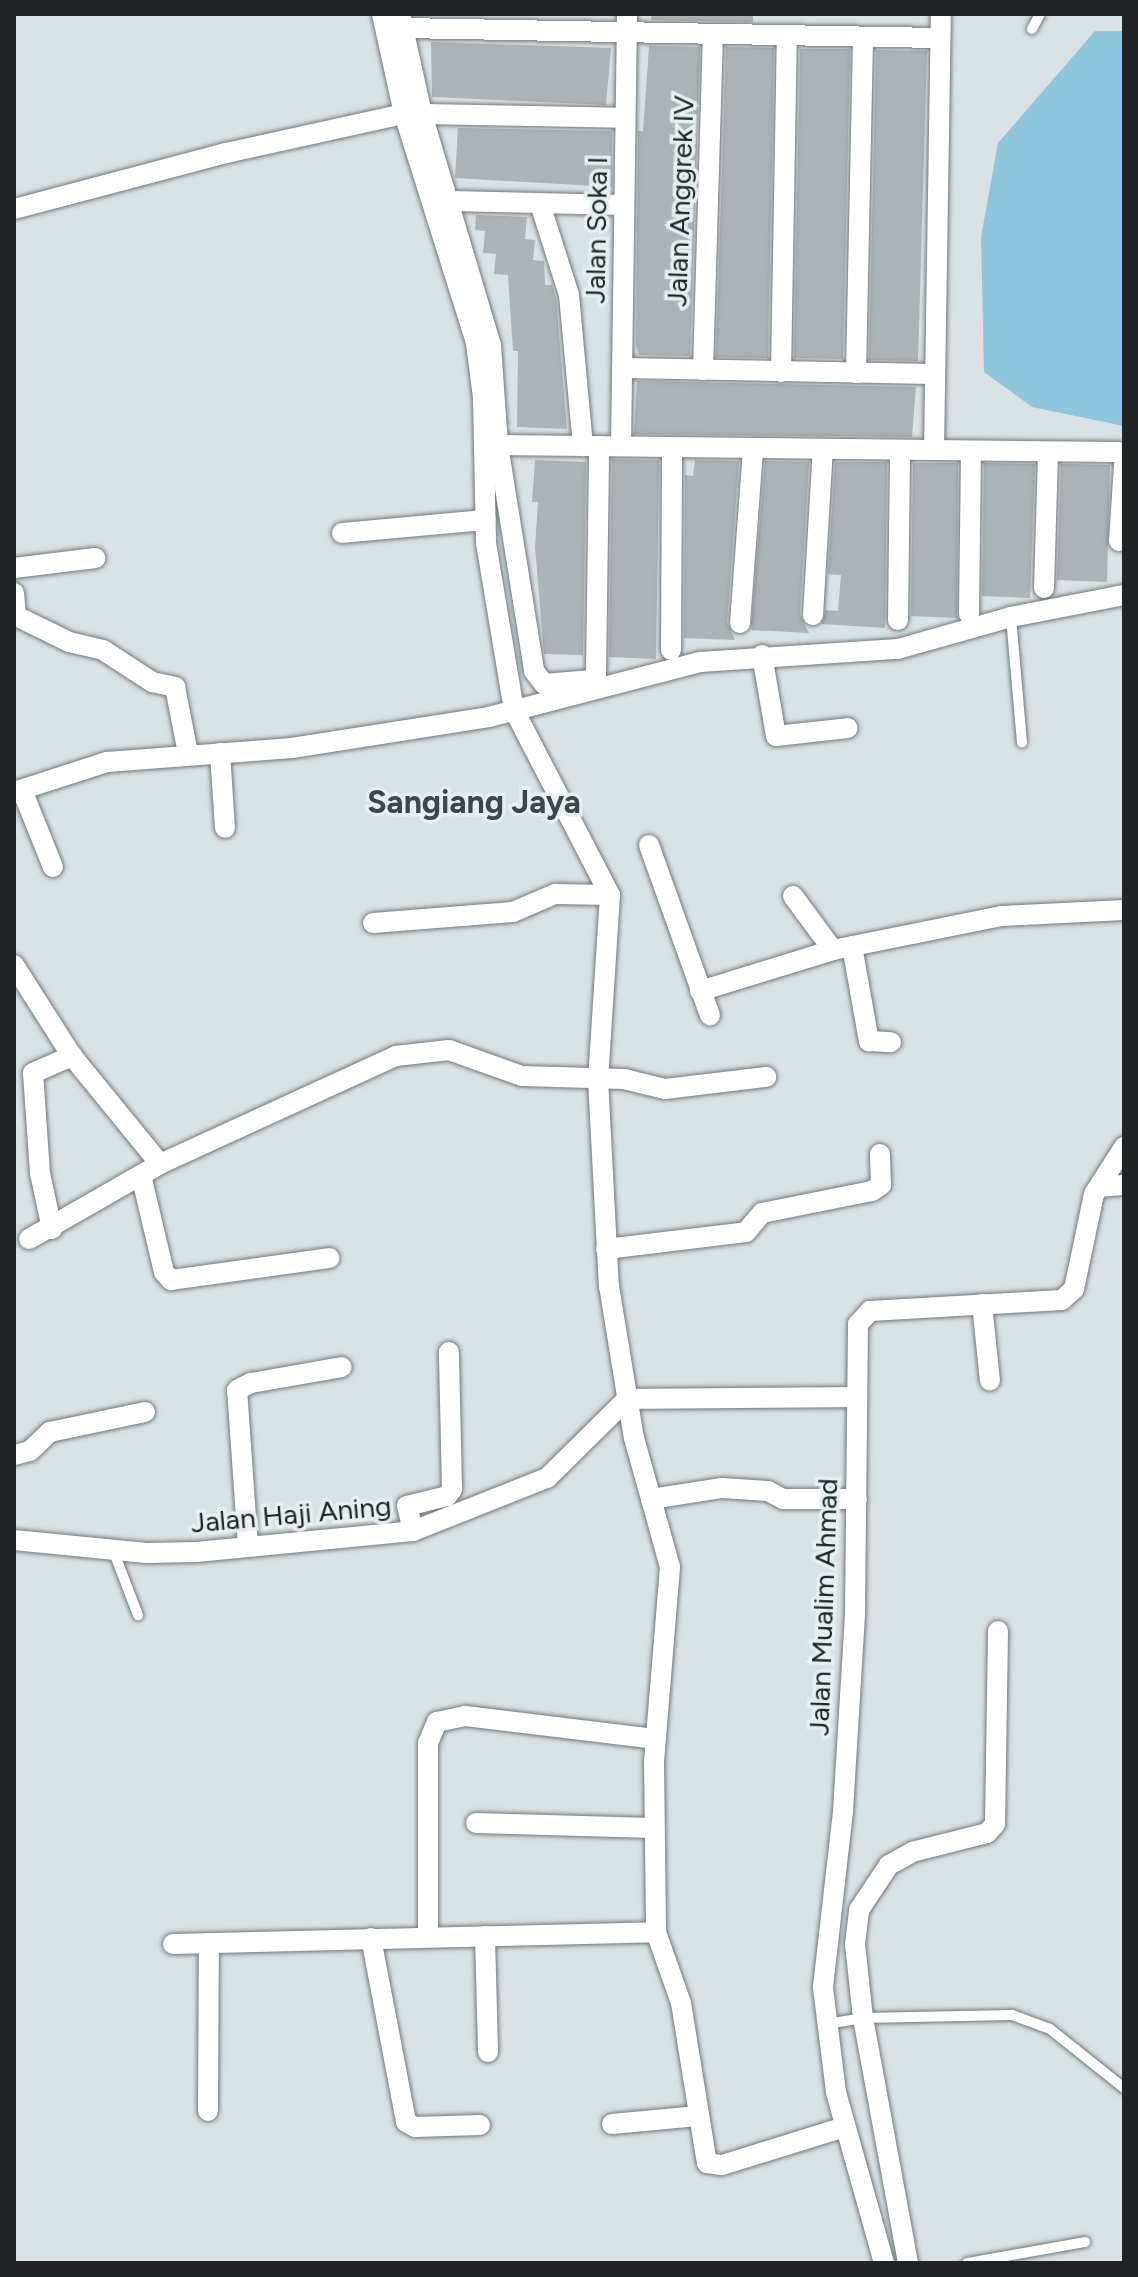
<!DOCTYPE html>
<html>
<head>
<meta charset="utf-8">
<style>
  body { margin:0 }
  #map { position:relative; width:1138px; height:2277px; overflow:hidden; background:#d8e2e5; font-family:Figtree,sans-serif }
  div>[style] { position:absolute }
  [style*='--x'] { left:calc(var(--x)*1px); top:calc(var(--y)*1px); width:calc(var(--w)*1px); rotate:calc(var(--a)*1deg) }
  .green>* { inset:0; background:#8dc5da }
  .building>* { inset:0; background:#abb3b7 }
  .roads { filter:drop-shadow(0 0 2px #71797c) drop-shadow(0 0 2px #71797c) }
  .lane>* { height:10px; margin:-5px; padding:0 5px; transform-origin:5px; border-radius:5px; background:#fff }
  .street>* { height:20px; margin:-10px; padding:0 10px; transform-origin:10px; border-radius:10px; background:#fff }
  span { translate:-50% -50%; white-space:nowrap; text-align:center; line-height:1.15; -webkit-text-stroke:7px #e5eff2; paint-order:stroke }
  .street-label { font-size:28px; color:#212425 }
  .quarter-label { font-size:32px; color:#3e4649; font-weight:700 }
  .frame { position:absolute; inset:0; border:16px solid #212425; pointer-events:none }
</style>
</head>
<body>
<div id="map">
  <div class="green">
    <i style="clip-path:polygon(1095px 31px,1124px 31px,1124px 426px,1032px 407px,984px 372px,981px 237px,998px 143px)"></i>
  </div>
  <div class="building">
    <i style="clip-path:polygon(652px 14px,753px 14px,753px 22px,651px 20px)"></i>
    <i style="clip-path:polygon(431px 42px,611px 48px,606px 105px,432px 97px)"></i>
    <i style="clip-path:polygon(649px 46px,700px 47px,690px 356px,639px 355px,636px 345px,638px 131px,643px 131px)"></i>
    <i style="clip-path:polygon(726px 47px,774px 48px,768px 358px,716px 357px)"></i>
    <i style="clip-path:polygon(800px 49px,850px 49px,843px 359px,794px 358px)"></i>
    <i style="clip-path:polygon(876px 50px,927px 51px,918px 361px,869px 360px)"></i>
    <i style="clip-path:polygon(458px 128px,612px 131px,612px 187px,455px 178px)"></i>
    <i style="clip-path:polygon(476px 215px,527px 217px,525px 239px,535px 240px,533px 260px,544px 261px,545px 285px,552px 285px,556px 298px,567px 429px,517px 427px,518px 351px,513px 351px,508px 275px,494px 274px,496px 254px,483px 253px,485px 231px,475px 230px)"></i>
    <i style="clip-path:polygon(637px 381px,916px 387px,912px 437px,634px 434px)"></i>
    <i style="clip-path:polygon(612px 459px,659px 460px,656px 659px,609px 657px)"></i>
    <i style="clip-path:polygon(535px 460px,586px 462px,583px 655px,544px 654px,535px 547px,538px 502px,532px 502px)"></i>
    <i style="clip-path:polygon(695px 460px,739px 461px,727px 622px,735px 640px,684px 638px,685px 475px,693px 476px)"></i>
    <i style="clip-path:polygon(765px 461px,809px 462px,800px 614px,809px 633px,751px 630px)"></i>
    <i style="clip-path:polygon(835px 462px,887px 462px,885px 628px,821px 624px,826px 610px,838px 611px,841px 575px,828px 574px)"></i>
    <i style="clip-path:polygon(913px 463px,958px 463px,957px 618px,911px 616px)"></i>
    <i style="clip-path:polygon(984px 463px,1035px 464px,1030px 598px,982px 596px)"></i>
    <i style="clip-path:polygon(1061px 464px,1110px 465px,1107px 582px,1057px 580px)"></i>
  </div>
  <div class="roads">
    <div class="lane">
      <i style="--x:1032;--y:29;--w:17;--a:-62"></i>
      <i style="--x:1011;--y:617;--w:126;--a:85"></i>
      <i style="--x:113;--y:1550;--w:70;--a:69"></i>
      <i style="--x:826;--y:2024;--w:37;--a:-9"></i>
      <i style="--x:863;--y:2018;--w:149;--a:-1.2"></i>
      <i style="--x:1012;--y:2015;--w:40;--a:20.2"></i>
      <i style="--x:1050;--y:2029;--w:95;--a:38.6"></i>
      <i style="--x:967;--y:2263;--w:120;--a:-10.1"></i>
    </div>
    <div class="street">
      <i style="--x:382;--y:14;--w:102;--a:77.6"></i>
      <i style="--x:404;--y:114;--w:240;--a:72.5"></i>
      <i style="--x:476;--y:343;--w:55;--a:82.7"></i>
      <i style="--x:483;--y:398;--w:145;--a:88.8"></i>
      <i style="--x:486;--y:543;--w:169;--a:80.5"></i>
      <i style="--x:514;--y:710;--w:208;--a:62.6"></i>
      <i style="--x:610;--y:895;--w:184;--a:93.7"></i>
      <i style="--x:598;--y:1079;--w:207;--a:87"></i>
      <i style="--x:609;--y:1286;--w:154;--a:80.7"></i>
      <i style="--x:634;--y:1438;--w:134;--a:74.4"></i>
      <i style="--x:670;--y:1567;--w:195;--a:94.7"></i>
      <i style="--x:654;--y:1761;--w:171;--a:89.3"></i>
      <i style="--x:656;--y:1932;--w:75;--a:70.6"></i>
      <i style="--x:681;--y:2003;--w:162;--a:80.8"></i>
      <i style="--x:707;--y:2163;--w:15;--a:8"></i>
      <i style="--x:722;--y:2165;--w:129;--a:-17.2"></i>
      <i style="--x:400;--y:14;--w:102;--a:77.6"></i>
      <i style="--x:422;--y:114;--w:241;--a:73.4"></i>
      <i style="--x:491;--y:345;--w:100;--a:86"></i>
      <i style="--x:498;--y:445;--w:229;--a:80.9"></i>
      <i style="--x:534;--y:671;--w:16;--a:52"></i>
      <i style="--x:544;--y:684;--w:48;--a:-4.8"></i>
      <i style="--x:592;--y:680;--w:7;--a:-56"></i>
      <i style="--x:596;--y:674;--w:228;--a:-89.2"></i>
      <i style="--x:403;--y:28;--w:537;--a:1.07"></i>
      <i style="--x:422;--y:114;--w:203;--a:1.1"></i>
      <i style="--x:451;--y:201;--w:173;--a:1.3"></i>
      <i style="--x:540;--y:204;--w:96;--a:72.3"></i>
      <i style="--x:569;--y:295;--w:152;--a:84.7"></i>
      <i style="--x:14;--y:209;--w:219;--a:-14.8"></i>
      <i style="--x:226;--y:153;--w:182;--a:-12.4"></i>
      <i style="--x:622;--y:368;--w:313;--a:1.1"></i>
      <i style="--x:703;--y:370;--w:336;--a:-88.3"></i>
      <i style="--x:781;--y:372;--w:337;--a:-89"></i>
      <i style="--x:856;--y:373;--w:336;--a:-88.8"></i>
      <i style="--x:498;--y:445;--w:620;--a:0.65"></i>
      <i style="--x:1118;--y:452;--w:8;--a:45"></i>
      <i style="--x:621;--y:446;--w:432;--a:-89.2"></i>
      <i style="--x:934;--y:450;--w:436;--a:-89.1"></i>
      <i style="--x:342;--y:533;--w:144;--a:-5.2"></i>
      <i style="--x:1119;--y:541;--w:76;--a:-86.2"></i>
      <i style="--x:14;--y:568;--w:82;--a:-7"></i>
      <i style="--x:1044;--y:588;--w:136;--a:-88.3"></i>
      <i style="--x:14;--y:593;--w:22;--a:85"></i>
      <i style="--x:969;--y:614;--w:163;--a:-89.3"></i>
      <i style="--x:14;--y:615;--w:61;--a:26.1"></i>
      <i style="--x:69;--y:642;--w:35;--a:13"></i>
      <i style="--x:103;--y:650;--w:59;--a:33.1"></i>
      <i style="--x:152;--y:682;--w:24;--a:12"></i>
      <i style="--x:175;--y:687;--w:67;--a:78.9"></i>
      <i style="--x:813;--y:615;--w:166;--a:-86.6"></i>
      <i style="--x:898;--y:620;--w:170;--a:-89.3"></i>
      <i style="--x:740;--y:623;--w:173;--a:-85.7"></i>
      <i style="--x:671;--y:650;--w:203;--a:-89.7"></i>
      <i style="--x:762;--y:655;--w:82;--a:80.2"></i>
      <i style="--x:776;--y:736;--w:72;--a:-6.3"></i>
      <i style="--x:220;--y:753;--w:75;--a:86.2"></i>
      <i style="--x:22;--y:790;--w:83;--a:68.1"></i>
      <i style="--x:14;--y:792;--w:98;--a:-17.9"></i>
      <i style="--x:107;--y:762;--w:186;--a:-4.3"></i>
      <i style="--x:292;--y:748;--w:199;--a:-8.9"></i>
      <i style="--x:489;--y:717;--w:218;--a:-14.6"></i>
      <i style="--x:700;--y:662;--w:198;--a:-3.8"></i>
      <i style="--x:898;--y:649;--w:117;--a:-15.8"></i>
      <i style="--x:1011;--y:617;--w:115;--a:-11"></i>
      <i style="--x:649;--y:845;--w:181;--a:70.3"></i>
      <i style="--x:793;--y:896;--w:67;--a:53.5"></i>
      <i style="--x:373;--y:923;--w:140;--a:-4.5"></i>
      <i style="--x:513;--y:912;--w:46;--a:-23.2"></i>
      <i style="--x:555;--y:894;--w:55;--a:1"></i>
      <i style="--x:852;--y:946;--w:97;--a:79.9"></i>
      <i style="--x:869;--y:1041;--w:22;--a:3"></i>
      <i style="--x:14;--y:965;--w:108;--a:57.5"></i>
      <i style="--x:72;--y:1056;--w:139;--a:50.8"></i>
      <i style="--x:700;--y:991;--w:139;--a:-17.1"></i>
      <i style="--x:833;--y:950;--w:172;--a:-11.4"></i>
      <i style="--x:1002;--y:916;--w:122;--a:-2.8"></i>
      <i style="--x:141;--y:1175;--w:100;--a:76.7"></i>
      <i style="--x:164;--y:1272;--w:11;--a:49"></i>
      <i style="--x:171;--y:1280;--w:160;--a:-7.9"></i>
      <i style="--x:1100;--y:1187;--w:24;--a:-5"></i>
      <i style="--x:52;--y:1229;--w:57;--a:-102.1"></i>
      <i style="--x:40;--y:1173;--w:100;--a:-94"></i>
      <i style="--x:33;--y:1073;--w:43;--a:-23.6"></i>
      <i style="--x:29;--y:1239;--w:151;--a:-29.8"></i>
      <i style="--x:160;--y:1164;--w:260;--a:-24.6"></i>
      <i style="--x:396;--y:1056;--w:53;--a:-6.5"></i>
      <i style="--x:449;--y:1050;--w:77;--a:19.6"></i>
      <i style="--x:522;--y:1076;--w:102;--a:1.7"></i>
      <i style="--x:624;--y:1079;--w:42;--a:13.7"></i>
      <i style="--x:665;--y:1089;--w:102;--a:-6.8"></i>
      <i style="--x:606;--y:1249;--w:141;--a:-6.9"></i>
      <i style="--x:746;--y:1232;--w:25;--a:-50"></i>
      <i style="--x:762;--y:1213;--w:112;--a:-11.3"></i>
      <i style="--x:872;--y:1191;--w:11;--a:-34"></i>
      <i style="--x:881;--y:1185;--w:31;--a:-92"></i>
      <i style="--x:982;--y:1304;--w:77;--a:84.1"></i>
      <i style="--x:627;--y:1399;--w:228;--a:-0.5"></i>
      <i style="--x:14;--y:1455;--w:16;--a:-14"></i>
      <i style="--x:30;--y:1451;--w:28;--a:-44"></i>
      <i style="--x:50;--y:1432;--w:97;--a:-11.9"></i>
      <i style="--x:651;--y:1499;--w:72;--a:-8.8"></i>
      <i style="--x:722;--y:1488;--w:46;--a:3.7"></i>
      <i style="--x:768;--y:1491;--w:17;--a:28"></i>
      <i style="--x:783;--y:1499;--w:74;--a:0"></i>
      <i style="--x:413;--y:1531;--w:26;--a:-103"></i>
      <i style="--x:407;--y:1506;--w:41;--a:-14"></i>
      <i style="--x:447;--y:1496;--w:9;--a:-54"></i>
      <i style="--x:452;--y:1489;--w:137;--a:-91.3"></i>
      <i style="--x:14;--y:1540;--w:133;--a:5.6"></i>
      <i style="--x:146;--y:1553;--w:50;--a:-1.1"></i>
      <i style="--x:196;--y:1552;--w:218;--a:-5.5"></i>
      <i style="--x:413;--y:1531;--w:144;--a:-21.6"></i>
      <i style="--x:547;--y:1478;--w:112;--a:-44.6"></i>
      <i style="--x:248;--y:1546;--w:156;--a:-94"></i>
      <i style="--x:237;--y:1390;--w:16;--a:-27"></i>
      <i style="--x:251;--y:1383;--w:92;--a:-10"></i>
      <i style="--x:476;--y:1823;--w:177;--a:1.6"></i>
      <i style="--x:485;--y:1936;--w:116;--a:88.5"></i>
      <i style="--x:428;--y:1937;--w:194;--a:-90"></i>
      <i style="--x:428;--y:1743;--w:23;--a:-67"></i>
      <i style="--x:437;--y:1722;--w:29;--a:-12"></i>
      <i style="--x:465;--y:1716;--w:191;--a:6.9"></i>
      <i style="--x:371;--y:1938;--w:187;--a:79.2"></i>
      <i style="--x:406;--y:2122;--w:10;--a:29"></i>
      <i style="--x:415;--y:2127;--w:65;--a:-1.8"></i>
      <i style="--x:173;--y:1944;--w:483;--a:-1.4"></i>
      <i style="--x:208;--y:2111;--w:168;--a:-89.7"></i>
      <i style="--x:612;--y:2124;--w:86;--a:-5.3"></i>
      <i style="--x:884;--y:2263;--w:178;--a:-105.7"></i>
      <i style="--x:836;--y:2092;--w:106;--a:-97.1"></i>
      <i style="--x:823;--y:1987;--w:177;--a:-83.5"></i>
      <i style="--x:843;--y:1811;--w:199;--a:-86.5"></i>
      <i style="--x:855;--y:1612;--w:288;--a:-89.4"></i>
      <i style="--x:858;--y:1324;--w:18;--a:-47"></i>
      <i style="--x:870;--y:1311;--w:192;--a:-3.3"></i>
      <i style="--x:1062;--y:1300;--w:16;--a:-43"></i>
      <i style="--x:1074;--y:1289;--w:97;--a:-78.1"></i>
      <i style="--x:1094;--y:1194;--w:56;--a:-57.4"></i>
      <i style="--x:908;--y:2263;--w:249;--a:-100.4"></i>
      <i style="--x:863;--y:2018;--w:74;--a:-96.2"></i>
      <i style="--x:855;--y:1944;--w:34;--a:-83"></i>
      <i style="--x:859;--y:1910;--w:54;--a:-56.3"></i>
      <i style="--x:889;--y:1865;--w:26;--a:-29"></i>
      <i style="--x:912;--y:1852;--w:77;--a:-14.2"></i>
      <i style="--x:987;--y:1833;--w:12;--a:-48"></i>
      <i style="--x:995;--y:1824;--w:193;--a:-89.1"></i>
    </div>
  </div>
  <div class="street-label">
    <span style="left:680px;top:201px;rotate:-88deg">Jalan Anggrek IV</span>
    <span style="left:596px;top:230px;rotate:-89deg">Jalan Soka I</span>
    <span style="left:291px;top:1514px;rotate:-5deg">Jalan Haji Aning</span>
    <span style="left:823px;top:1607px;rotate:-88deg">Jalan Mualim Ahmad</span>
  </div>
  <div class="quarter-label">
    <span style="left:474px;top:802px">Sangiang Jaya</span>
  </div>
  <div class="frame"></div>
</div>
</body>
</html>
